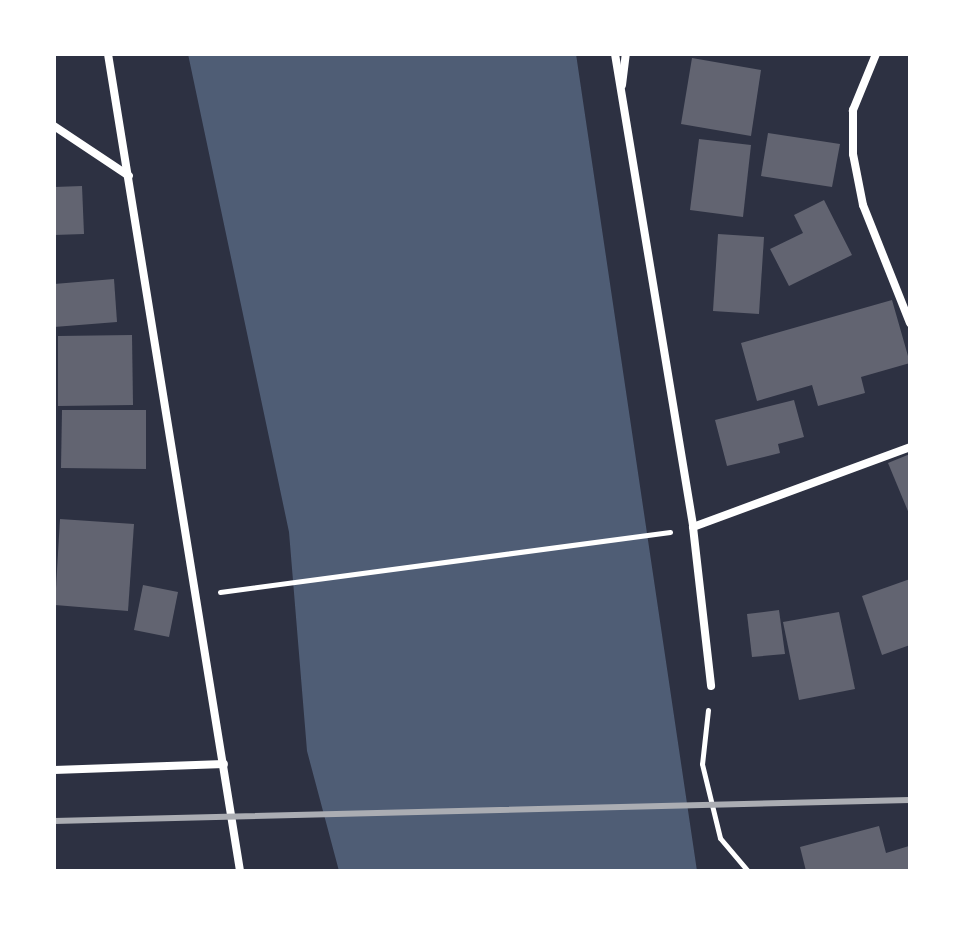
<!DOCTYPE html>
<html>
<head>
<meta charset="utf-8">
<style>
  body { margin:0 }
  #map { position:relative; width:964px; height:925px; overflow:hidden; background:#2d3142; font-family:"Noto Sans",sans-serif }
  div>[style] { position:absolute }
  .water>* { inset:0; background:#4f5d75 }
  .building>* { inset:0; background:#626471 }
  .path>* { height:5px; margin:-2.5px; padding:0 2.5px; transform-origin:2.5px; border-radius:2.5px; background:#fff }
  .minor>* { height:8px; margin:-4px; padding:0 4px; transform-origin:4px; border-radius:4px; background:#fff }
  .rail>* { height:6px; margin:-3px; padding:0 3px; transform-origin:3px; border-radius:3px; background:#abadb3 }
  span { translate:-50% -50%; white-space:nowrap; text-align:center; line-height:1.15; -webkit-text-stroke:8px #fff; paint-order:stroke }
  .frame { position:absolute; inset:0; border:56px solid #fff; pointer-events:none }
</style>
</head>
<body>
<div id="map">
  <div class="water">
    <div style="clip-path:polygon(188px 54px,576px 54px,697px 871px,339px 871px,307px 751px,289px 532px)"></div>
  </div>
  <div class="building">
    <div style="clip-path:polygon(692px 58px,761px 70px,751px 136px,681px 124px)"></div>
    <div style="clip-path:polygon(768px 133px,840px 144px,832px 187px,761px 176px)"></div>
    <div style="clip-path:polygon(699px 139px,751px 145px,743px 217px,690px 210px)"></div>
    <div style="clip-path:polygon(82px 186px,84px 234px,54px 235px,54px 187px)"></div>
    <div style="clip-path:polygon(824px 200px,852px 255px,789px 286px,770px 249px,803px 233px,794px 215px)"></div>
    <div style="clip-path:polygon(718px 234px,764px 237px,759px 314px,713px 311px)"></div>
    <div style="clip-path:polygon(114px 279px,117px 322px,54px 327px,54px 284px)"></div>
    <div style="clip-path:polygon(892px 300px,910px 363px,861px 377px,865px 393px,818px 406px,812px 385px,757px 401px,741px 343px)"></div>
    <div style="clip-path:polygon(132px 335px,133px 405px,58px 406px,58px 336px)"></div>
    <div style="clip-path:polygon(794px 400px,804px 437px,778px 444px,780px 453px,727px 466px,715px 420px)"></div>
    <div style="clip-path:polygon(62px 410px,146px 410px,146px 469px,61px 468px)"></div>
    <div style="clip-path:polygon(910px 454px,910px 516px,888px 463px)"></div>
    <div style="clip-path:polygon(60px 519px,134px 524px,128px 611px,55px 605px)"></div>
    <div style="clip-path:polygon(910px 579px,910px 645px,882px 655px,862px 596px)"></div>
    <div style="clip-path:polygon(143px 585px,178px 592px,169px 637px,134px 630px)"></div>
    <div style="clip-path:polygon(779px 610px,785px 654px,752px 657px,747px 614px)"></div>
    <div style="clip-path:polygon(839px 612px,855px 689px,799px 700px,783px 622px)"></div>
    <div style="clip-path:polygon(879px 826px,886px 853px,909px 846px,910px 871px,806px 871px,800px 847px)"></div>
  </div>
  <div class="path">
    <div style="left:220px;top:592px;width:454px;rotate:-7.6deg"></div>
    <div style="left:708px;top:710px;width:54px;rotate:96.3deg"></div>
    <div style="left:702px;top:764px;width:76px;rotate:76.3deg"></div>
    <div style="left:720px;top:838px;width:43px;rotate:49.7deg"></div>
  </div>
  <div class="minor">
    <div style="left:108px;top:54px;width:828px;rotate:80.82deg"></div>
    <div style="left:615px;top:54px;width:479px;rotate:80.6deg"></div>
    <div style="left:693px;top:527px;width:160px;rotate:83.5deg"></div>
    <div style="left:876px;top:54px;width:61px;rotate:112.3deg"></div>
    <div style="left:853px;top:110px;width:44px;rotate:90deg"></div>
    <div style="left:853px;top:154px;width:52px;rotate:78.9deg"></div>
    <div style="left:863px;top:205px;width:127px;rotate:68.3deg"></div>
    <div style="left:622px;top:85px;width:31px;rotate:-83deg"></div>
    <div style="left:54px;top:126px;width:90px;rotate:33.7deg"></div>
    <div style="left:693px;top:527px;width:231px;rotate:-20.2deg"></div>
    <div style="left:54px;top:770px;width:170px;rotate:-2deg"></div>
  </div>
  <div class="rail">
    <div style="left:54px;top:821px;width:856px;rotate:-1.41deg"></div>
  </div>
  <div class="frame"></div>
</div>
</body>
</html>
